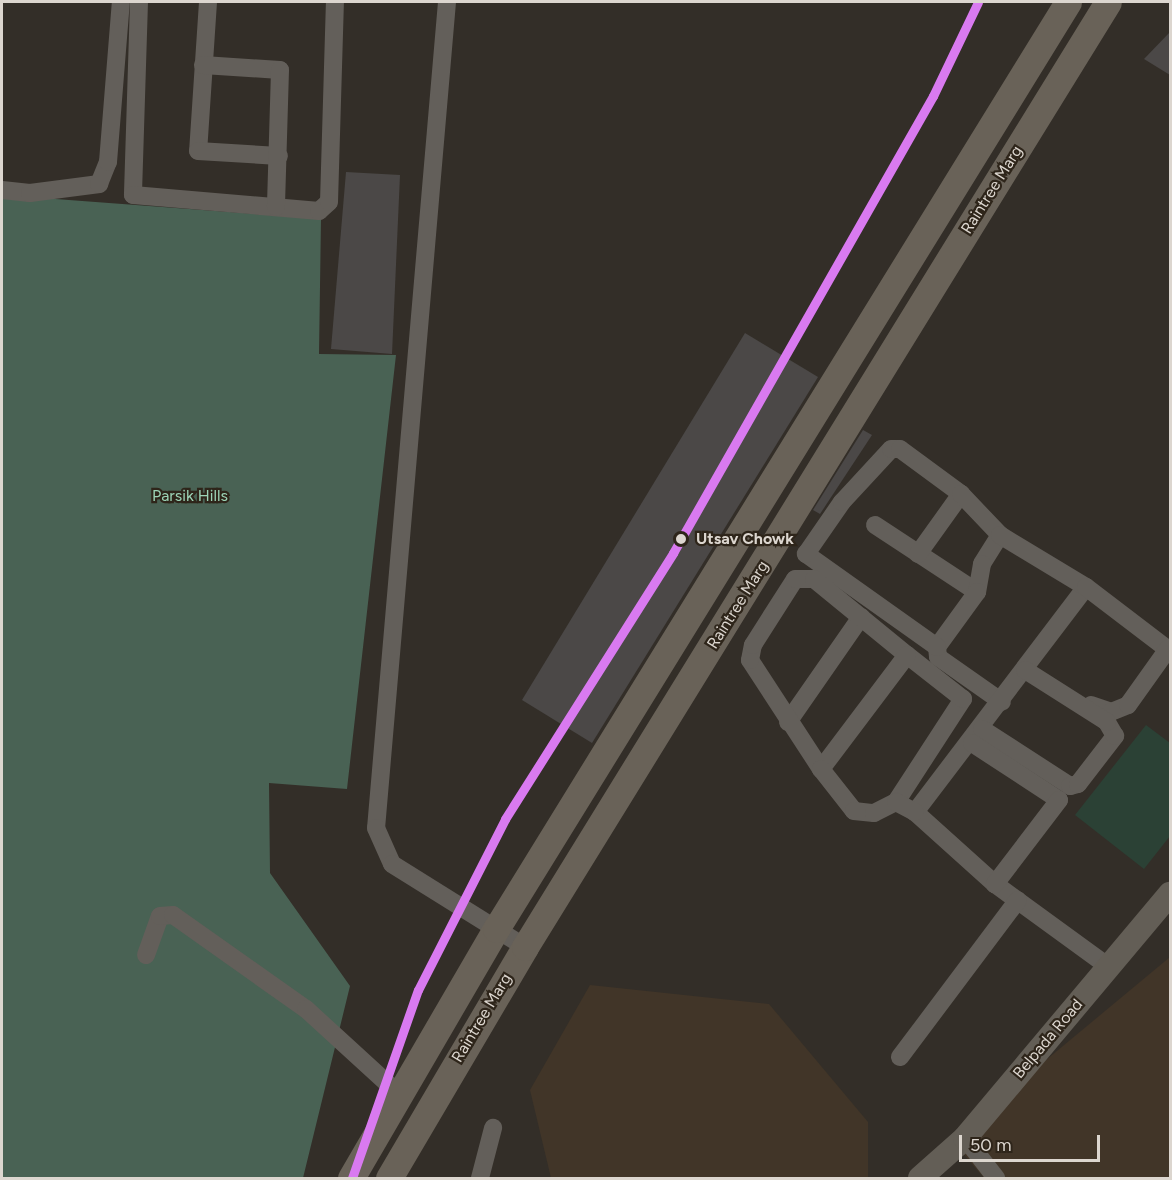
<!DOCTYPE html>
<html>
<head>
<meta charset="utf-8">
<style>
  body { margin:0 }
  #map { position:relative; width:1172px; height:1180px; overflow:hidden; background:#332e28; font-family:Figtree,sans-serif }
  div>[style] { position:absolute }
  .education>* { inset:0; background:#413528 }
  .green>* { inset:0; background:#2b4135 }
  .forest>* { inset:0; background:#496254 }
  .building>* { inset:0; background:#4b4847 }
  .street>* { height:18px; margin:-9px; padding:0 9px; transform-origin:9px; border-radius:9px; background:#635f5a }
  .secondary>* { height:24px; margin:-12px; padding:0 12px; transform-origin:12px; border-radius:12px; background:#635e56 }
  .primary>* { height:27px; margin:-13.5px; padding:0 13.5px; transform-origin:13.5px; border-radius:13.5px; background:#696258 }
  .metro-1>* { height:9px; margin:-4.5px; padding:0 4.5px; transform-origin:4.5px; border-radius:4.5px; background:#d97af0 }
  .dots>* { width:16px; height:16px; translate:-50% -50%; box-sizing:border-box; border:3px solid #2e251a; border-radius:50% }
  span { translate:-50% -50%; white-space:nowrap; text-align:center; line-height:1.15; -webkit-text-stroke:4.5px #2e251a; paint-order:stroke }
  .street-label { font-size:16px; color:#dcd6cf }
  .park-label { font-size:16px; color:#9cd4b7 }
  .stop-label { font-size:16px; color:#dcd6cf; font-weight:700 }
  .left { translate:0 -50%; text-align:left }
  .frame { position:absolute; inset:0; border:3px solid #dcd6cf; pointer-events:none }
  .scale { position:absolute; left:959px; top:1135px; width:141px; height:27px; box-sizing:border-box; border:3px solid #dcd6cf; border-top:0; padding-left:8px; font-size:18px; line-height:21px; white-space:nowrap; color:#dcd6cf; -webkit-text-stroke:4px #2e251a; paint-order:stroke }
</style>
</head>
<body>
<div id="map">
  <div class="education">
    <div style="clip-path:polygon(1170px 957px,1170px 1178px,984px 1178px,951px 1139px)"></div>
    <div style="clip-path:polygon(590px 985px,769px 1004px,868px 1122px,868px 1178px,551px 1178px,530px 1090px)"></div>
  </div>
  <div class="green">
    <div style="clip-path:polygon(1146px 725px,1170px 743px,1170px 836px,1144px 869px,1075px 815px)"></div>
  </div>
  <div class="forest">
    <div style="clip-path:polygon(2px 195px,321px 219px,319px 354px,396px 355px,347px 789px,269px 783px,270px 873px,350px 986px,303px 1178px,2px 1178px)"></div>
  </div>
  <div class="building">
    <div style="clip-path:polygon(1170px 32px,1170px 75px,1144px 59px)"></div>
    <div style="clip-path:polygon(346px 172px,400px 175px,392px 354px,331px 349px)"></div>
    <div style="clip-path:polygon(745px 333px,818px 377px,592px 743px,522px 700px)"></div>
    <div style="clip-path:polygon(863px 430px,872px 435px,820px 514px,813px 510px)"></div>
  </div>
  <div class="street">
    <div style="left:139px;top:2px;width:193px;rotate:91.8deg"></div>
    <div style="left:133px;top:195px;width:187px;rotate:4.9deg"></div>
    <div style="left:319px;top:211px;width:13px;rotate:-42deg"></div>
    <div style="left:329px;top:202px;width:200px;rotate:-88.3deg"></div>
    <div style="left:208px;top:2px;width:149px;rotate:93.8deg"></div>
    <div style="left:198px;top:151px;width:81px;rotate:3.5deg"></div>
    <div style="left:447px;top:2px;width:829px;rotate:94.91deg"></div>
    <div style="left:376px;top:828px;width:39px;rotate:66deg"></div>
    <div style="left:392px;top:864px;width:157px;rotate:32deg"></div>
    <div style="left:203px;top:65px;width:77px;rotate:3.7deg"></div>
    <div style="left:280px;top:70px;width:137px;rotate:91.7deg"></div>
    <div style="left:2px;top:190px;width:28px;rotate:6deg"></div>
    <div style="left:30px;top:193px;width:70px;rotate:-7.4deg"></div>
    <div style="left:99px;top:184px;width:24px;rotate:-68deg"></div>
    <div style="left:108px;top:162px;width:161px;rotate:-85.4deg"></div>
    <div style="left:875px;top:525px;width:122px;rotate:33.3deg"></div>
    <div style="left:1000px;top:535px;width:34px;rotate:122deg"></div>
    <div style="left:982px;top:564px;width:28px;rotate:100deg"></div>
    <div style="left:977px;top:592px;width:68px;rotate:126deg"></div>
    <div style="left:937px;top:647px;width:10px;rotate:84deg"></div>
    <div style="left:938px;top:657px;width:78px;rotate:35.1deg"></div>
    <div style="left:918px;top:554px;width:74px;rotate:-54.4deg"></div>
    <div style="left:1086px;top:587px;width:283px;rotate:127.2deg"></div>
    <div style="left:915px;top:812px;width:108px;rotate:42deg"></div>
    <div style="left:995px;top:884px;width:141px;rotate:36.1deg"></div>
    <div style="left:937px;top:647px;width:161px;rotate:-144.6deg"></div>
    <div style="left:806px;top:554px;width:63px;rotate:-55.3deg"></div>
    <div style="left:842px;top:502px;width:72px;rotate:-47.2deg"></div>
    <div style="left:891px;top:449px;width:9px"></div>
    <div style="left:900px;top:449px;width:76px;rotate:36.4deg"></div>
    <div style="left:961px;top:494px;width:57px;rotate:46.4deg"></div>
    <div style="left:1000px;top:535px;width:100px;rotate:31.2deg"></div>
    <div style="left:1086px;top:587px;width:106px;rotate:37.3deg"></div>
    <div style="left:1091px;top:705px;width:21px;rotate:19deg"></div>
    <div style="left:1111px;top:712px;width:18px;rotate:-22deg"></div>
    <div style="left:1128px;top:705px;width:69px;rotate:-54.5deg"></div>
    <div style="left:788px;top:722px;width:128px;rotate:-55.2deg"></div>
    <div style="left:982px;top:729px;width:105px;rotate:32.9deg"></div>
    <div style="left:1070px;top:786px;width:8px;rotate:-14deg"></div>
    <div style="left:1078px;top:784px;width:61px;rotate:-52.4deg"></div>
    <div style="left:1115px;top:736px;width:16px;rotate:-120deg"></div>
    <div style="left:1107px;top:722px;width:97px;rotate:-147.6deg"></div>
    <div style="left:972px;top:743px;width:104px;rotate:33.2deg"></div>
    <div style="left:1059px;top:800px;width:106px;rotate:127.3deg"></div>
    <div style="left:821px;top:769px;width:130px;rotate:-123.1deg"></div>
    <div style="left:750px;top:660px;width:15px;rotate:-79deg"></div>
    <div style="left:753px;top:645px;width:78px;rotate:-57.5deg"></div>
    <div style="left:795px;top:579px;width:19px"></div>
    <div style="left:814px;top:579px;width:120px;rotate:39.3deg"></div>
    <div style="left:896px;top:802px;width:123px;rotate:-57deg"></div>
    <div style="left:963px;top:699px;width:71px;rotate:-141.8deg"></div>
    <div style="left:907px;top:655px;width:143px;rotate:127deg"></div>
    <div style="left:821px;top:769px;width:53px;rotate:51.8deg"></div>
    <div style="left:854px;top:811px;width:20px;rotate:6deg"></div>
    <div style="left:874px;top:813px;width:25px;rotate:-27deg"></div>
    <div style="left:896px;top:802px;width:21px;rotate:28deg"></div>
    <div style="left:146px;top:955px;width:41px;rotate:-70.3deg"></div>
    <div style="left:160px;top:916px;width:13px;rotate:-4deg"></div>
    <div style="left:173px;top:915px;width:163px;rotate:35.3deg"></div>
    <div style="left:306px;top:1009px;width:125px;rotate:42.4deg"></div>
    <div style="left:900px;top:1057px;width:196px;rotate:-53.1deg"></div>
    <div style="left:965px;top:1138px;width:51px;rotate:52.2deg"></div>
    <div style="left:480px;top:1178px;width:52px;rotate:-75.4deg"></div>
  </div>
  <div class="secondary">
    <div style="left:920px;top:1178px;width:60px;rotate:-41.6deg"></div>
    <div style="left:965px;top:1138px;width:319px;rotate:-50deg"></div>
  </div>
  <div class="primary">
    <div style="left:351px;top:1178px;width:288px;rotate:-59.8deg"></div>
    <div style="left:496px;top:929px;width:1089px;rotate:-58.32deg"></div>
    <div style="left:389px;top:1178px;width:268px;rotate:-59.5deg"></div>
    <div style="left:525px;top:947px;width:1110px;rotate:-58.33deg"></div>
  </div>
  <div class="metro-1">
    <div style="left:352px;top:1178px;width:199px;rotate:-70.7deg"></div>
    <div style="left:418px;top:990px;width:192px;rotate:-63deg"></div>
    <div style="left:505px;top:819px;width:315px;rotate:-57.7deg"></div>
    <div style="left:673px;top:553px;width:526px;rotate:-60.36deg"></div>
    <div style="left:933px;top:96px;width:104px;rotate:-64.4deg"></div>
  </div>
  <div class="dots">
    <div style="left:681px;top:539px;background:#dcd6cf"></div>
  </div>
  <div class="street-label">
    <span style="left:992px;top:190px;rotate:-58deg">Raintree Marg</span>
    <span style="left:738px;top:605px;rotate:-58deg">Raintree Marg</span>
    <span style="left:482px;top:1018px;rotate:-59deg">Raintree Marg</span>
    <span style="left:1048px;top:1039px;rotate:-50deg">Belpada Road</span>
  </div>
  <div class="park-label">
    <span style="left:190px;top:496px">Parsik Hills</span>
  </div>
  <div class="stop-label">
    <span class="left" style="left:696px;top:539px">Utsav Chowk</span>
  </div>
  <div class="frame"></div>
  <div class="scale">50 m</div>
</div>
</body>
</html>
